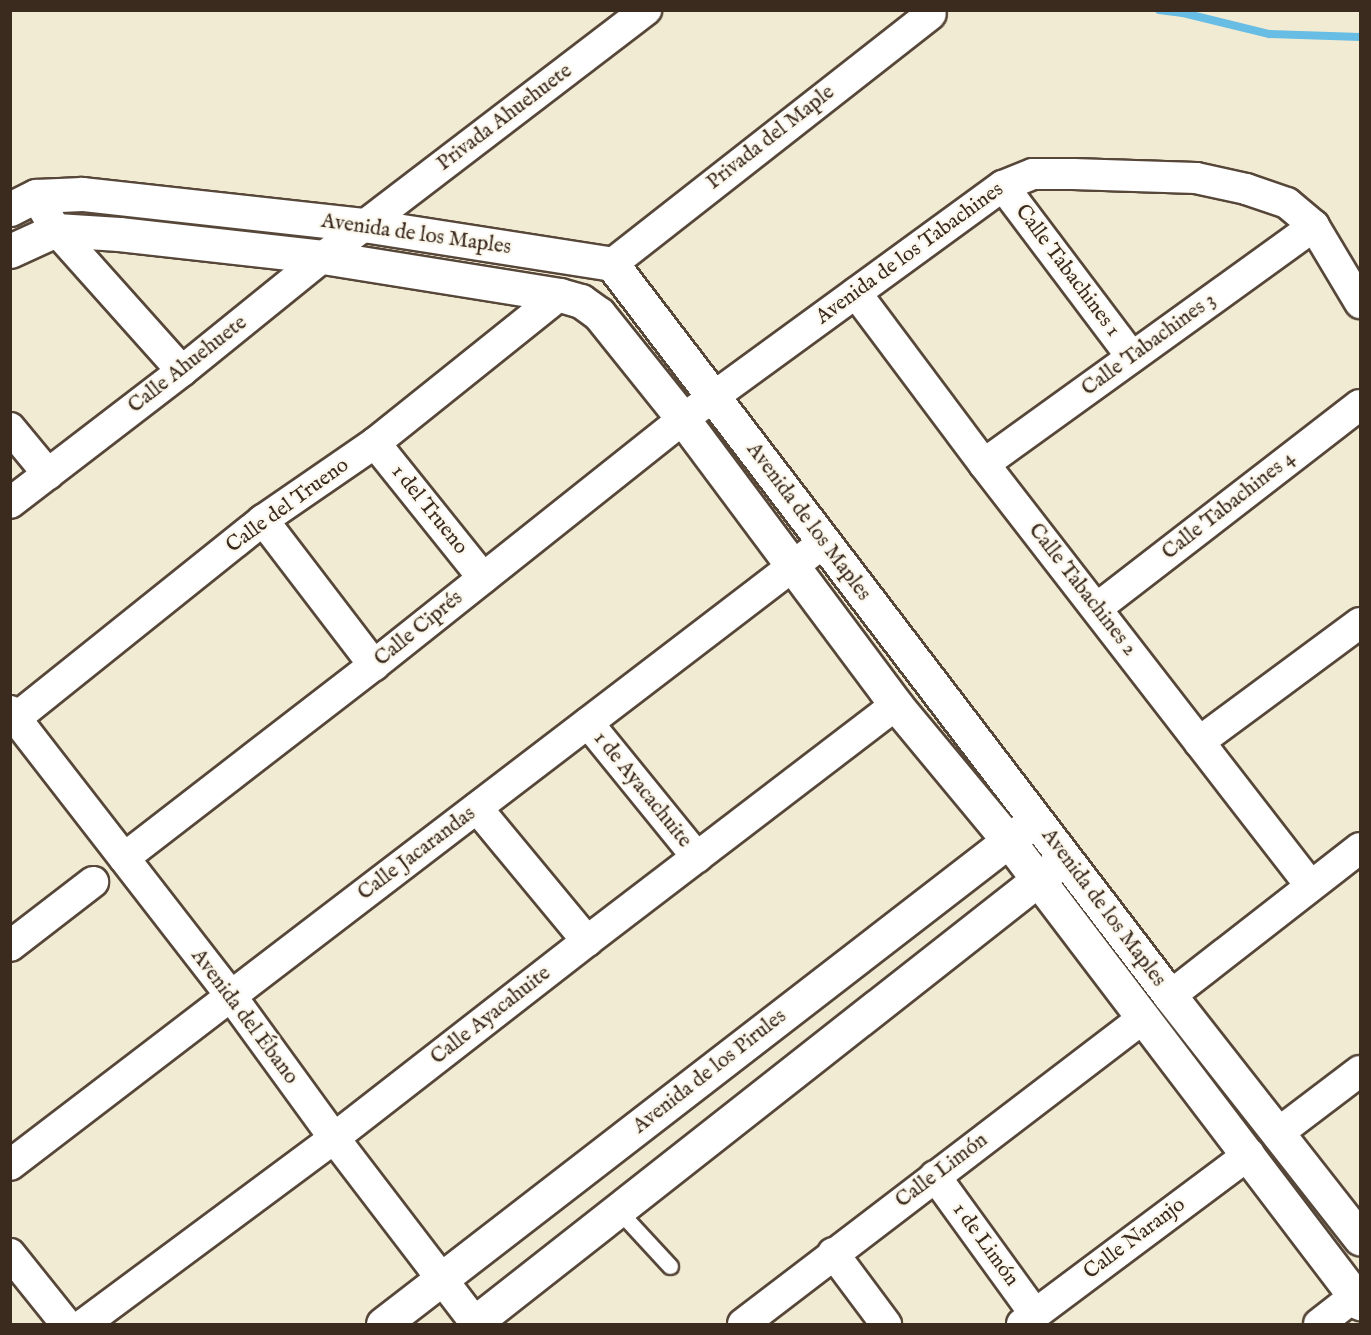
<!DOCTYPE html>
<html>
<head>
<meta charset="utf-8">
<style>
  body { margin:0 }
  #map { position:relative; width:1371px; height:1335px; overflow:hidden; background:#f2ebd4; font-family:"IM FELL English",serif }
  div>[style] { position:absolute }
  .stream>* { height:8px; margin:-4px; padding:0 4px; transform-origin:4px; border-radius:4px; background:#68bde4 }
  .roads { filter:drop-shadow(2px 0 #564739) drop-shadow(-2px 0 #564739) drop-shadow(0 2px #564739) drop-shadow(0 -2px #564739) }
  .lane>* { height:15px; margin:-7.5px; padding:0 7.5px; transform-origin:7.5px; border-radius:7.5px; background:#fff }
  .street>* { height:30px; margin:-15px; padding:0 15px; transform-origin:15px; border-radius:15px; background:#fff }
  .secondary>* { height:33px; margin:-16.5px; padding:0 16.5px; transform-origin:16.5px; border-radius:16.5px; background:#fff }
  span { translate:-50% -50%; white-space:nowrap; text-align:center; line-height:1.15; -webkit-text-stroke:4.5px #fbf7ec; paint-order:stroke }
  .street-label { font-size:21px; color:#3b2a1e }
  .frame { position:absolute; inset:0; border:12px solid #3b2a1e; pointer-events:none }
</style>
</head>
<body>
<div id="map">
  <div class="stream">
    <div style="left:1159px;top:10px;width:24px;rotate:7deg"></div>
    <div style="left:1183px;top:13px;width:89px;rotate:13.7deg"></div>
    <div style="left:1269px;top:34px;width:91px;rotate:1.9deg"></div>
  </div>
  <div class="roads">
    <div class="lane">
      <div style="left:619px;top:1211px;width:75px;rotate:47.2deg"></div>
    </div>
    <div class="street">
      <div style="left:1003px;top:186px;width:214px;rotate:53deg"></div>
      <div style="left:36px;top:196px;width:39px;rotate:60deg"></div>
      <div style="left:56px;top:230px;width:189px;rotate:48.2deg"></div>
      <div style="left:612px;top:264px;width:405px;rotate:-38.1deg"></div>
      <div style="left:856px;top:293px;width:214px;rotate:53.2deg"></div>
      <div style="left:984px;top:464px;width:532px;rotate:52.25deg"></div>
      <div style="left:10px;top:428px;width:60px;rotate:50.4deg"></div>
      <div style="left:375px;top:443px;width:173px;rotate:51.3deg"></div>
      <div style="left:984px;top:464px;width:407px;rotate:-35.8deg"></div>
      <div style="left:10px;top:503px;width:217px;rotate:-37.5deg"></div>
      <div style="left:182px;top:371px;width:181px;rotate:-39deg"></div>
      <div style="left:323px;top:257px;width:407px;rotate:-37.4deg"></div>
      <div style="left:263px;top:520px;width:183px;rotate:52.6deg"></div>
      <div style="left:1097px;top:608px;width:332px;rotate:-37.7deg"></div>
      <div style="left:10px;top:711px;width:361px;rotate:52.2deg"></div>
      <div style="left:231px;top:996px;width:175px;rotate:54deg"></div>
      <div style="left:334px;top:1138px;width:234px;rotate:52.6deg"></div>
      <div style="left:16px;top:718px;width:317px;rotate:-38.7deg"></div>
      <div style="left:263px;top:520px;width:136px;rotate:-34.5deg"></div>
      <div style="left:375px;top:443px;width:237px;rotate:-38.7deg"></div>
      <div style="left:588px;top:723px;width:173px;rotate:50.9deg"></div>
      <div style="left:1199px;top:742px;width:200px;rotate:-36.5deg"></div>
      <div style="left:477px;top:808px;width:173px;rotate:50.4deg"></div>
      <div style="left:124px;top:858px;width:316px;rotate:-37.7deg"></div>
      <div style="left:374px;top:665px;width:395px;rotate:-38.5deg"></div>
      <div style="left:683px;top:419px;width:396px;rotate:-36.1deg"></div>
      <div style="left:1003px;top:186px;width:32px;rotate:-22deg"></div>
      <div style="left:1033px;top:174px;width:40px"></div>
      <div style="left:1073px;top:174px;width:123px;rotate:1.9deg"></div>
      <div style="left:1196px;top:178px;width:51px;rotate:12.4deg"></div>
      <div style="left:1246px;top:189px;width:43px;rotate:18.9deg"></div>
      <div style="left:1287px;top:203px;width:35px;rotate:40deg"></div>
      <div style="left:1314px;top:226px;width:90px;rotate:59.1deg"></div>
      <div style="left:10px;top:946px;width:105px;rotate:-37.6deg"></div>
      <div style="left:1170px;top:996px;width:241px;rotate:-37.9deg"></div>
      <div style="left:1277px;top:1134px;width:104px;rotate:-37.2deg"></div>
      <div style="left:10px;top:1165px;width:1024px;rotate:-37.42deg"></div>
      <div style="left:935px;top:1176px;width:170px;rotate:54.1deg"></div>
      <div style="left:833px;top:1253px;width:89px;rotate:53.3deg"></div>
      <div style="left:10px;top:1254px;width:90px;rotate:51.3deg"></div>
      <div style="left:84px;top:1324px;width:312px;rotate:-36.6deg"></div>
      <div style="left:334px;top:1138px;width:321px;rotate:-37.9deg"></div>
      <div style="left:587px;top:941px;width:389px;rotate:-37.4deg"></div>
      <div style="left:743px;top:1324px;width:502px;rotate:-37.39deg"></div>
      <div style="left:1022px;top:1324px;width:284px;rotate:-36.8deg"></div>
      <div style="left:1319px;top:1324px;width:52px;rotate:-38deg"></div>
    </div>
    <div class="secondary">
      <div style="left:10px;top:209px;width:29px;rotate:-27deg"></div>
      <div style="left:36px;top:196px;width:46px;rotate:-2.5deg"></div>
      <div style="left:82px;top:194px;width:284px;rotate:6.3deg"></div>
      <div style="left:364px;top:225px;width:251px;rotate:8.9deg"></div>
      <div style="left:612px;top:264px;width:920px;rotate:52.68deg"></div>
      <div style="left:1170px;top:996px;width:308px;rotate:51.9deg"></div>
      <div style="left:10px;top:251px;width:51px;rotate:-24.5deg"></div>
      <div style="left:56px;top:230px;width:63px;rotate:3.6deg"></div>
      <div style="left:119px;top:234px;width:205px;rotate:6.4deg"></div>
      <div style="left:323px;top:257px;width:240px;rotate:9.1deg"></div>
      <div style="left:560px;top:295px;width:22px;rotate:16deg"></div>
      <div style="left:581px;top:301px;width:22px;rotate:36deg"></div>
      <div style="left:599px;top:314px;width:134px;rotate:51.3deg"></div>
      <div style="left:683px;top:419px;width:357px;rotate:53.3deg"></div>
      <div style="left:896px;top:705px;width:175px;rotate:50.3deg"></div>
      <div style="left:1008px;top:840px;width:582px;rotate:52.76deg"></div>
      <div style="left:383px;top:1324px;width:811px;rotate:-37.69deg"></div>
      <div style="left:473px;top:1324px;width:739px;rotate:-38.19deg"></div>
    </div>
  </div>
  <div class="street-label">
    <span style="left:505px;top:118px;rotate:-37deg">Privada Ahuehuete</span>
    <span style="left:771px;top:138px;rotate:-38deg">Privada del Maple</span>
    <span style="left:416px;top:235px;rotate:8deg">Avenida de los Maples</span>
    <span style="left:910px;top:254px;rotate:-36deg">Avenida de los Tabachines</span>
    <span style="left:1067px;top:271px;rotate:53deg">Calle Tabachines 1</span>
    <span style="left:1149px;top:345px;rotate:-36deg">Calle Tabachines 3</span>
    <span style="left:188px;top:365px;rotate:-38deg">Calle Ahuehuete</span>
    <span style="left:288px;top:506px;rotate:-36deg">Calle del Trueno</span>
    <span style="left:1229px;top:506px;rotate:-38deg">Calle Tabachines 4</span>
    <span style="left:429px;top:510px;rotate:51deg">1 del Trueno</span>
    <span style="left:808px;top:522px;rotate:53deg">Avenida de los Maples</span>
    <span style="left:1082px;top:590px;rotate:52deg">Calle Tabachines 2</span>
    <span style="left:419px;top:629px;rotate:-39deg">Calle Ciprés</span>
    <span style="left:642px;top:790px;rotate:51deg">1 de Ayacachuite</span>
    <span style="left:417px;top:854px;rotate:-37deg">Calle Jacarandas</span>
    <span style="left:1103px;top:908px;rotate:53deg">Avenida de los Maples</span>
    <span style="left:491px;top:1016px;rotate:-38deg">Calle Ayacahuite</span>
    <span style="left:244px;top:1017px;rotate:53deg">Avenida del Ébano</span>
    <span style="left:710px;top:1072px;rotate:-38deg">Avenida de los Pirules</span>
    <span style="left:942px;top:1171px;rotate:-37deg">Calle Limón</span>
    <span style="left:1135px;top:1239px;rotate:-37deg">Calle Naranjo</span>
    <span style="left:985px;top:1245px;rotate:54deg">1 de Limón</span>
  </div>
  <div class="frame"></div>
</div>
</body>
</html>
